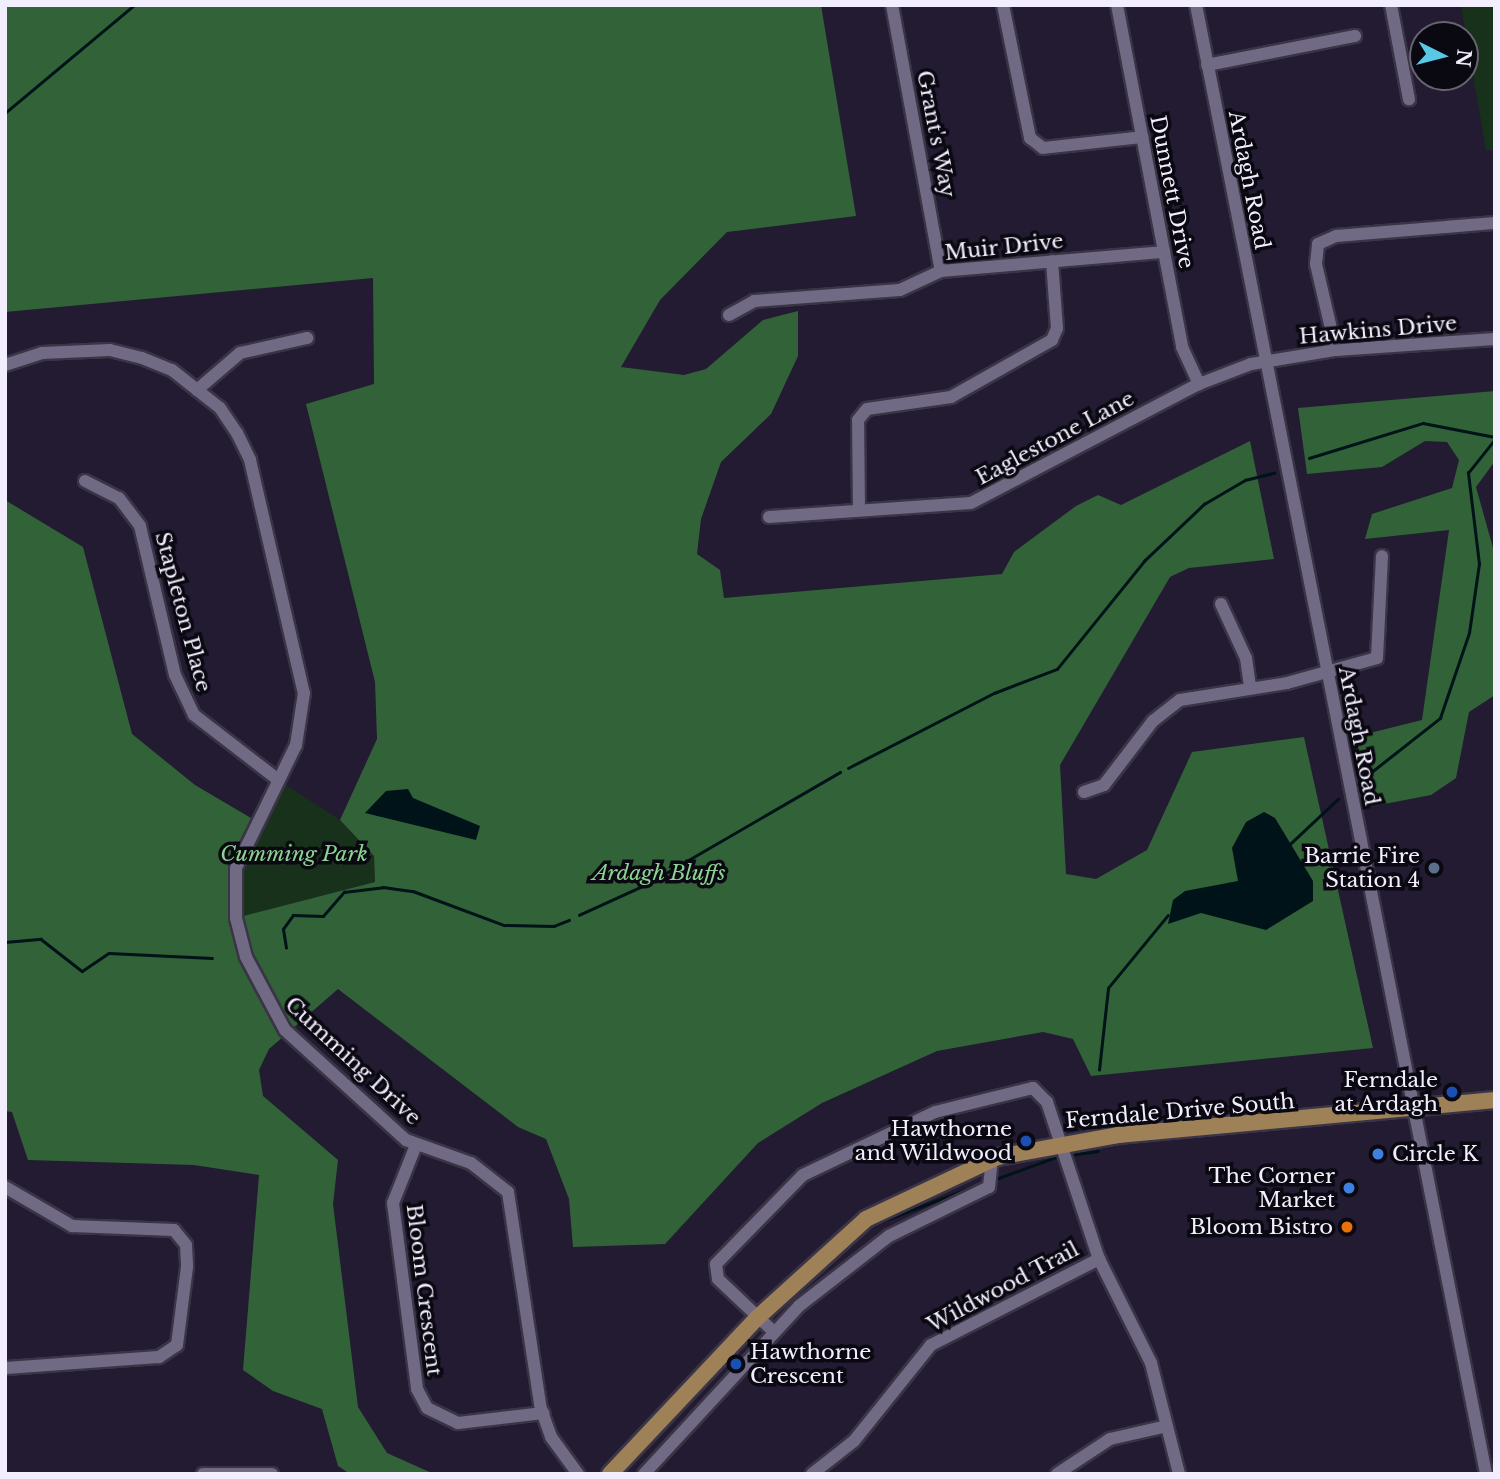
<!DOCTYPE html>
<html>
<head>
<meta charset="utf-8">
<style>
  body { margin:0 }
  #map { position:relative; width:1500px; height:1479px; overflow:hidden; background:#221b31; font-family:"Libre Baskerville",serif }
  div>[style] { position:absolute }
  .green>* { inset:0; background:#18311b }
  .forest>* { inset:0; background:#326238 }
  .water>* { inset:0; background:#001318 }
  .stream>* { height:2.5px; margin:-1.25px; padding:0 1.25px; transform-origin:1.25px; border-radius:1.25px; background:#001318 }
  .roads { filter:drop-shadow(2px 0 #3a3446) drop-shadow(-2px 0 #3a3446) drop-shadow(0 2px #3a3446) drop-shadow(0 -2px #3a3446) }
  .minor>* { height:12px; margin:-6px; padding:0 6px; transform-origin:6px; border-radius:6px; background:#716a84 }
  .major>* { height:16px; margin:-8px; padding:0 8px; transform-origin:8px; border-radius:8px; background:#9f8158 }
  .dots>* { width:19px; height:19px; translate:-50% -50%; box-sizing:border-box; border:4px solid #0a0811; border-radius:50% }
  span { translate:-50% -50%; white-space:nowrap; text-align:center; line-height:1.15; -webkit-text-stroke:7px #0a0811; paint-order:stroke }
  .street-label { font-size:21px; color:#f2eefd }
  .park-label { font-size:21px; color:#8cd392; font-style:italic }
  .poi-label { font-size:21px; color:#f2eefd }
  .right { translate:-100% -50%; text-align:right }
  .left { translate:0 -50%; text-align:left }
  .frame { position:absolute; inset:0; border:7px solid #f2eefd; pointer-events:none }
  .north { position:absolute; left:1409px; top:21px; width:70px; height:70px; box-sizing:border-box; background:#0a0811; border:2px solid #67646f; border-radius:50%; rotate:96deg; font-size:19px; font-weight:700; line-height:28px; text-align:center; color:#f2eefd }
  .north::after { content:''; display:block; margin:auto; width:24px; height:32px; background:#59c8e5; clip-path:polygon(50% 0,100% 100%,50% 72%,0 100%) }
</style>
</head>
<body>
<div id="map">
  <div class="green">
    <div style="clip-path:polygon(1461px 5px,1495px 5px,1495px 150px,1486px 150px)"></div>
    <div style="clip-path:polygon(277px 779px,340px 820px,374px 856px,375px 882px,236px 918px,236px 868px)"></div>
  </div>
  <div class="forest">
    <div style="clip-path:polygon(5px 5px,821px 5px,856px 216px,727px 232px,660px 300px,621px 367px,684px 375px,706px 369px,763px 320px,798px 311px,798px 356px,771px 414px,721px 462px,701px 519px,697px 554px,720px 570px,724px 598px,1002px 574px,1014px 552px,1076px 506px,1098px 495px,1121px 505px,1250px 441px,1274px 559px,1189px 568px,1170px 577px,1060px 765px,1066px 874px,1096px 879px,1147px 850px,1192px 752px,1304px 737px,1373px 1048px,1091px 1076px,1073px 1039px,1043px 1032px,937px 1051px,822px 1103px,758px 1143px,665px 1244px,573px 1247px,569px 1199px,546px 1139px,518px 1127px,338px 989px,269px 1049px,259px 1070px,263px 1096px,338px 1160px,333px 1204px,358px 1407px,387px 1453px,434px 1474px,350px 1474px,338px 1466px,322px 1409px,273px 1391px,243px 1370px,259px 1175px,194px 1165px,28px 1160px,12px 1112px,5px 1111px,5px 500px,83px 547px,132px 734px,195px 785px,256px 821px,236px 868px,236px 918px,375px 882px,374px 856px,340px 820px,377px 739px,375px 682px,306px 404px,374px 384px,373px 278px,5px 312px)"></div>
    <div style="clip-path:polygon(1495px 391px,1495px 461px,1476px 487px,1495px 555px,1495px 695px,1469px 712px,1456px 778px,1431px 795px,1369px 807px,1354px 737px,1422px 720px,1449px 530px,1365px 539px,1372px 514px,1452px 488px,1459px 460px,1447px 442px,1425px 441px,1382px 467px,1307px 474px,1298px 408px)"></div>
  </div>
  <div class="water">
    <div style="clip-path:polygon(408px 789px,413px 798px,480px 826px,476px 840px,365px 813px,386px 791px)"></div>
    <div style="clip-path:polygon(1264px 812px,1275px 818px,1313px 881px,1313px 901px,1266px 930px,1201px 913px,1168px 924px,1173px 900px,1185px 891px,1238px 881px,1232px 848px,1246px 822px)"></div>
  </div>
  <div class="stream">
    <div style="left:5px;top:113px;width:168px;rotate:-39.9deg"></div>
    <div style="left:1309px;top:458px;width:119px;rotate:-17.1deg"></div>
    <div style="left:1423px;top:423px;width:73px;rotate:11deg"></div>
    <div style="left:848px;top:768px;width:164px;rotate:-27.2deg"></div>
    <div style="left:994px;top:693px;width:67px;rotate:-20.9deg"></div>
    <div style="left:1057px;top:669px;width:139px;rotate:-51.1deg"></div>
    <div style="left:1144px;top:561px;width:83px;rotate:-43.5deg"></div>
    <div style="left:1204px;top:504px;width:48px;rotate:-30.3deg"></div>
    <div style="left:1245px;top:480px;width:30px;rotate:-14deg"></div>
    <div style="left:1360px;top:781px;width:102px;rotate:-38.2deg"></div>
    <div style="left:1440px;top:718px;width:90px;rotate:-71.2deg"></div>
    <div style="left:1469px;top:633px;width:70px;rotate:-81.8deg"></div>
    <div style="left:1479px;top:564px;width:92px;rotate:-96.9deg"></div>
    <div style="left:1468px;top:473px;width:43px;rotate:-51.5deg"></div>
    <div style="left:1290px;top:844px;width:66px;rotate:-43.2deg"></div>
    <div style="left:579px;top:915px;width:75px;rotate:-24.5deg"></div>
    <div style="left:647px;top:884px;width:223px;rotate:-30.1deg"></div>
    <div style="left:5px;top:942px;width:36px;rotate:-5deg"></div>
    <div style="left:41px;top:939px;width:52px;rotate:38deg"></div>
    <div style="left:82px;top:971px;width:32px;rotate:-34deg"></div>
    <div style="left:109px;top:953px;width:103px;rotate:2.8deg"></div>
    <div style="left:286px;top:948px;width:19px;rotate:-99deg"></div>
    <div style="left:283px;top:929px;width:17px;rotate:-54deg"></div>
    <div style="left:293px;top:915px;width:30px;rotate:2deg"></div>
    <div style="left:323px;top:916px;width:32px;rotate:-49deg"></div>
    <div style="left:344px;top:892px;width:39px;rotate:-7deg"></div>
    <div style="left:383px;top:887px;width:30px;rotate:8deg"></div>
    <div style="left:413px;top:891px;width:97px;rotate:20.5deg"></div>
    <div style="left:504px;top:925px;width:50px;rotate:1.1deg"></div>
    <div style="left:554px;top:926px;width:16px;rotate:-22deg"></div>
    <div style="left:1099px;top:1070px;width:82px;rotate:-83.7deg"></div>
    <div style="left:1108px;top:988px;width:94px;rotate:-50.6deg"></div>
    <div style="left:1069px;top:1155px;width:29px;rotate:-8deg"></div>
    <div style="left:993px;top:1180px;width:70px;rotate:-20deg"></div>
    <div style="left:872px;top:1225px;width:119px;rotate:-20.7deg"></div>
  </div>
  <div class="roads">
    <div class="minor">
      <div style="left:892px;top:5px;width:270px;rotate:79.6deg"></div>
      <div style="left:1003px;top:5px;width:136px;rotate:78.5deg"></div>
      <div style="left:1030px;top:138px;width:16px;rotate:38deg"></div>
      <div style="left:1043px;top:148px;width:100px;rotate:-6.3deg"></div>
      <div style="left:1117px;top:5px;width:348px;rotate:79.2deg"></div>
      <div style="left:1182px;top:347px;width:41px;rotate:65.3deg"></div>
      <div style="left:1196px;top:5px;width:1497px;rotate:78.83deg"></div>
      <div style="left:1391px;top:5px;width:96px;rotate:79.2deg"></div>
      <div style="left:1207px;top:65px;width:151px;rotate:-11.1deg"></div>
      <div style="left:729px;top:315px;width:29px;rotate:-29deg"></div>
      <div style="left:754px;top:301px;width:146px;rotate:-4.3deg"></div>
      <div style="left:900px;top:290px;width:45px;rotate:-24.9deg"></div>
      <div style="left:941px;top:271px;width:224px;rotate:-4.9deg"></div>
      <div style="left:1336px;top:350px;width:88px;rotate:-103.1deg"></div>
      <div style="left:1316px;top:264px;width:20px;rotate:-84deg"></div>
      <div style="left:1318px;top:244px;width:20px;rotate:-24deg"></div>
      <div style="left:1336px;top:236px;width:160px;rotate:-4.7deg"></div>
      <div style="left:5px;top:365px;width:39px;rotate:-18deg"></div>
      <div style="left:42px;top:353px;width:68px;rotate:-2.5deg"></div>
      <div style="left:110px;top:350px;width:33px;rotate:14deg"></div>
      <div style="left:142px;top:358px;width:32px;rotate:22deg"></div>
      <div style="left:172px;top:370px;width:61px;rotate:38.4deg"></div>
      <div style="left:220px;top:408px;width:30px;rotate:56deg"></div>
      <div style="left:237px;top:433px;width:30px;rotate:64deg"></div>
      <div style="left:250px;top:460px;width:239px;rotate:77deg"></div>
      <div style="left:304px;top:693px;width:53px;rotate:98.7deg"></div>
      <div style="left:296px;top:745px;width:137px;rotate:116deg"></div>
      <div style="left:236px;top:868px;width:50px;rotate:90deg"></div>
      <div style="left:236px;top:918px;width:40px;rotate:75.6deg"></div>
      <div style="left:246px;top:957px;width:83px;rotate:61.9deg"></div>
      <div style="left:285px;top:1030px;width:164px;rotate:42.3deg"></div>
      <div style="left:406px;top:1140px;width:69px;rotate:19.5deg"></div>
      <div style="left:471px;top:1163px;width:47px;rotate:38.1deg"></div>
      <div style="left:508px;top:1192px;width:219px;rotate:81.4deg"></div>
      <div style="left:541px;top:1409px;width:30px;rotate:70deg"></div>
      <div style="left:551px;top:1437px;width:46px;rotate:53.9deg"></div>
      <div style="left:197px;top:390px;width:57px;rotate:-40.7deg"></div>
      <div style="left:240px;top:353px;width:69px;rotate:-12.6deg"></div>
      <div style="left:85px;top:481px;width:38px;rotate:27deg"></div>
      <div style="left:119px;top:498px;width:35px;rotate:53deg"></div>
      <div style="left:140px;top:526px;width:153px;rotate:76.8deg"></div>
      <div style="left:175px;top:675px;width:44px;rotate:64.6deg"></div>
      <div style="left:194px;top:715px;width:105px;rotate:37.6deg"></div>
      <div style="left:859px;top:510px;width:90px;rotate:-90.6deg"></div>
      <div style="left:858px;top:420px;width:14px;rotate:-51deg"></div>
      <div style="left:867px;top:409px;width:85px;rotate:-8.1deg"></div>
      <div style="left:951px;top:397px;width:116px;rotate:-29.4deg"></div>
      <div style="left:1052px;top:340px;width:13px;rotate:-67deg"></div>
      <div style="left:1057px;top:328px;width:67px;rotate:-94.3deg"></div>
      <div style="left:769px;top:517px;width:202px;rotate:-4deg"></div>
      <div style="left:971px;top:503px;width:257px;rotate:-27.6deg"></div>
      <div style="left:1199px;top:384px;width:56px;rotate:-21deg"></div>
      <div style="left:1251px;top:364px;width:86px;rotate:-9.4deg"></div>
      <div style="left:1336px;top:350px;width:159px;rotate:-4deg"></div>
      <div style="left:1221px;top:604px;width:60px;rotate:65.2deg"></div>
      <div style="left:1246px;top:658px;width:30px;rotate:82deg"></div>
      <div style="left:1084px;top:792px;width:21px;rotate:-19deg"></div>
      <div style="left:1104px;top:785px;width:81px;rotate:-52.6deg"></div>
      <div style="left:1153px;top:721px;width:34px;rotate:-38deg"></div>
      <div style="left:1180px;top:700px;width:108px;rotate:-9deg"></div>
      <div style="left:1287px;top:683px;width:93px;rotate:-15.5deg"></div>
      <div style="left:1377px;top:658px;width:102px;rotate:-87.2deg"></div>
      <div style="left:416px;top:1145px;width:62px;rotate:111.6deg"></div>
      <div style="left:393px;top:1203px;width:188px;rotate:82.6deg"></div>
      <div style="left:417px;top:1389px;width:21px;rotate:62deg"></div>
      <div style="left:427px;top:1408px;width:34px;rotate:26deg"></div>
      <div style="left:458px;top:1423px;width:86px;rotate:-6.7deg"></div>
      <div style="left:5px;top:1187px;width:78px;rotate:30.2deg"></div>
      <div style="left:72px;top:1226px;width:102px;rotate:2.2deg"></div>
      <div style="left:174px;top:1230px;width:19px;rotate:51deg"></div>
      <div style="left:186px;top:1245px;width:22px;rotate:87deg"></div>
      <div style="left:187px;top:1267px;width:79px;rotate:97.3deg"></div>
      <div style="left:177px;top:1345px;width:22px;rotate:146deg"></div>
      <div style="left:159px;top:1357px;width:154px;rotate:175.9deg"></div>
      <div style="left:774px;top:1332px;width:77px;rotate:-136.6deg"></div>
      <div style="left:718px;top:1279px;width:15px;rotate:-98deg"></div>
      <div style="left:716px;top:1264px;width:124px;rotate:-45.7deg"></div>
      <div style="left:803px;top:1175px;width:146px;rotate:-25.5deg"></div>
      <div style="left:935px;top:1112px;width:101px;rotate:-13.8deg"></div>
      <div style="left:1033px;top:1088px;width:20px;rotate:45deg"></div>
      <div style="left:1047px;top:1102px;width:165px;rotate:71.7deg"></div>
      <div style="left:1099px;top:1259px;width:116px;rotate:63.4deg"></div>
      <div style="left:1151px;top:1363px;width:114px;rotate:75.8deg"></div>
      <div style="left:203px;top:1474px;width:69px"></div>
      <div style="left:644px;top:1474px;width:229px;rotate:-47.3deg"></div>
      <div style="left:799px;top:1306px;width:114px;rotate:-37.9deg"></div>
      <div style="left:889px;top:1236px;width:111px;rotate:-26.1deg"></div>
      <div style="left:989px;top:1187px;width:27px;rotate:-84deg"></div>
      <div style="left:812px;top:1474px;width:53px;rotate:-38.2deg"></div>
      <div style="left:854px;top:1441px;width:123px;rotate:-51.3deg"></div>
      <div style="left:931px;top:1345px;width:189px;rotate:-27.1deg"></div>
      <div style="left:1057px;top:1474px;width:64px;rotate:-33.4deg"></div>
      <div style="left:1110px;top:1439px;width:58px;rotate:-12.8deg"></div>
    </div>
    <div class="major">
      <div style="left:610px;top:1474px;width:214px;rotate:-46.7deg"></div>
      <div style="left:757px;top:1318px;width:147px;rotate:-42.2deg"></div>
      <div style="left:866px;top:1219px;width:146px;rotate:-25.2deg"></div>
      <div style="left:998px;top:1157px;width:122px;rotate:-10.4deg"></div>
      <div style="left:1118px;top:1135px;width:379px;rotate:-5.3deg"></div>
    </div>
  </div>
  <div class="dots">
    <div style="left:1434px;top:868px;background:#5c6f8a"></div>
    <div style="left:1452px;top:1092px;background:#1a4fb4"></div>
    <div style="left:1026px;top:1141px;background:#1a4fb4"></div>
    <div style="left:1378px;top:1154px;background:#3f7fe0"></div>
    <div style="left:1349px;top:1188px;background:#3f7fe0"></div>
    <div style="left:1347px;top:1227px;background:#e8710a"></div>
    <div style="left:736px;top:1364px;background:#1a4fb4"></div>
  </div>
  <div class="street-label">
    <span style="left:936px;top:134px;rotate:79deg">Grant's Way</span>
    <span style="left:1249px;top:180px;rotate:79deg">Ardagh Road</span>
    <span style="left:1172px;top:192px;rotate:79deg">Dunnett Drive</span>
    <span style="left:1004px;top:247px;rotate:-6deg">Muir Drive</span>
    <span style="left:1378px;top:330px;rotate:-5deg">Hawkins Drive</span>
    <span style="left:1055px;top:438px;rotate:-28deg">Eaglestone Lane</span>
    <span style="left:183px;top:612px;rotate:75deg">Stapleton Place</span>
    <span style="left:1359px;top:736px;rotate:79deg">Ardagh Road</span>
    <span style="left:353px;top:1061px;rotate:43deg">Cumming Drive</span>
    <span style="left:1180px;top:1111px;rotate:-5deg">Ferndale Drive South</span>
    <span style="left:1003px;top:1287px;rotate:-28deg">Wildwood Trail</span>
    <span style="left:424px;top:1290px;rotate:83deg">Bloom Crescent</span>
  </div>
  <div class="park-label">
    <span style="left:294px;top:854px">Cumming Park</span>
    <span style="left:659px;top:873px">Ardagh Bluffs</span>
  </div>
  <div class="poi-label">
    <span class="right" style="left:1420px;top:868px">Barrie Fire<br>Station 4</span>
    <span class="right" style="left:1438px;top:1092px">Ferndale<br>at Ardagh</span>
    <span class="right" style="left:1012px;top:1141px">Hawthorne<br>and Wildwood</span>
    <span class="left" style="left:1392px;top:1154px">Circle K</span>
    <span class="right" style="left:1335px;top:1188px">The Corner<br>Market</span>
    <span class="right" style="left:1333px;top:1227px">Bloom Bistro</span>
    <span class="left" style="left:750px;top:1364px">Hawthorne<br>Crescent</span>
  </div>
  <div class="frame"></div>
  <div class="north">N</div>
</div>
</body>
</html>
